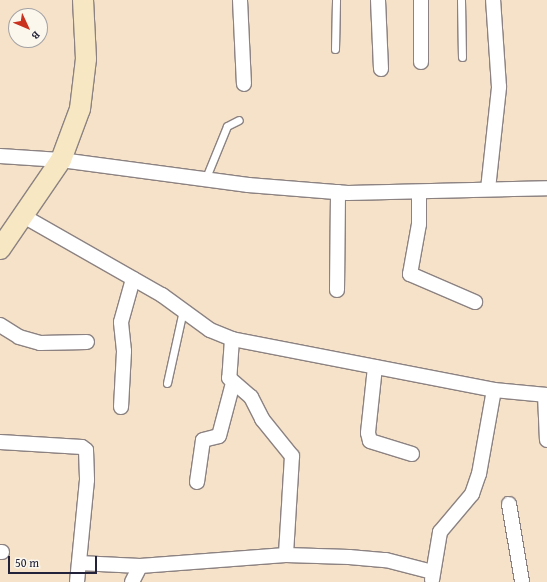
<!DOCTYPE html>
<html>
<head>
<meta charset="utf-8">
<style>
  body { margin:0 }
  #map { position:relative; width:547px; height:582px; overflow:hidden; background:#f5e2c8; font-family:"Gentium Book Plus",serif }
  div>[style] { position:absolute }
  .roads { filter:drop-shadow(1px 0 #8c8282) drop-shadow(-1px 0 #8c8282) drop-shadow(0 1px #8c8282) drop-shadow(0 -1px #8c8282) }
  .lane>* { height:7px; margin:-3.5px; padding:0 3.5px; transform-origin:3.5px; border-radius:3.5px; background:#fff }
  .street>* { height:14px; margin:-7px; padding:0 7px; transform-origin:7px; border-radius:7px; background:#fff }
  .secondary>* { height:20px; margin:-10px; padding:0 10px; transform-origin:10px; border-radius:10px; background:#f7e8c3 }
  span { translate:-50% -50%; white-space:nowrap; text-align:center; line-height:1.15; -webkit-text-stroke:3.5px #fbf7ec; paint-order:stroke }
  .north { position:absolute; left:8px; top:8px; width:40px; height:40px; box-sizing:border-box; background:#fbf7ec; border:1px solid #a4a2a5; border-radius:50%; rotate:134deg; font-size:11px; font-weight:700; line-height:16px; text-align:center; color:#22223b }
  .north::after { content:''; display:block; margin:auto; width:14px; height:18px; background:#c8321e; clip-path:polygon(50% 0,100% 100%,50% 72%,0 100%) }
  .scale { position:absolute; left:8px; top:556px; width:89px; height:18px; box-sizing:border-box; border:2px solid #22223b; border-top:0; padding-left:5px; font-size:12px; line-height:14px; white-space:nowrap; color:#22223b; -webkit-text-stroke:3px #fbf7ec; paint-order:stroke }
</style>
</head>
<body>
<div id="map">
  <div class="roads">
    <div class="lane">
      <div style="left:461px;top:0;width:57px;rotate:89deg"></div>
      <div style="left:335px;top:49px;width:49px;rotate:-88.8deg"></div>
      <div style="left:205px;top:180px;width:58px;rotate:-67.8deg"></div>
      <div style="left:227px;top:126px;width:13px;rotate:-27deg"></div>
      <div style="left:167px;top:383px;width:75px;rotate:-77.6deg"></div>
    </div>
    <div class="street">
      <div style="left:240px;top:0;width:84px;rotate:87.3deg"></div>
      <div style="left:378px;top:0;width:69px;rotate:87.5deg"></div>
      <div style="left:421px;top:62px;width:62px;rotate:-90deg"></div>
      <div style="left:0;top:156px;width:61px;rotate:3.8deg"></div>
      <div style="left:61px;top:160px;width:189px;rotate:7.6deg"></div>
      <div style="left:248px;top:185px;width:100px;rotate:4.6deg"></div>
      <div style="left:348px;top:193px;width:199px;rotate:-1.4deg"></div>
      <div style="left:488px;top:189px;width:103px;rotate:-83.8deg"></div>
      <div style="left:499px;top:87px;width:87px;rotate:-93.9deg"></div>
      <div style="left:419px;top:192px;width:32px;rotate:90deg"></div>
      <div style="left:419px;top:224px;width:51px;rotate:100.2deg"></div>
      <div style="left:410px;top:274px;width:71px;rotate:23.3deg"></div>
      <div style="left:25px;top:217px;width:158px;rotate:29.7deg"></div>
      <div style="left:162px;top:295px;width:59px;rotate:36.1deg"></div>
      <div style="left:210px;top:330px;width:24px;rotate:22deg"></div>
      <div style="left:232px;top:339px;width:267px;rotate:11deg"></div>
      <div style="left:494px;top:390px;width:53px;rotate:5.4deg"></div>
      <div style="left:337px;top:290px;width:98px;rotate:-89.4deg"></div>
      <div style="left:0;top:325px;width:22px;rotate:32deg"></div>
      <div style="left:19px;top:337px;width:22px;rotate:16deg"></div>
      <div style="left:40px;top:343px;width:47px;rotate:-1.2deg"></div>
      <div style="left:232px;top:339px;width:39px;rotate:94deg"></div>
      <div style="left:229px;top:378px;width:29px;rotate:41deg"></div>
      <div style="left:251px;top:397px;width:25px;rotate:63deg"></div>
      <div style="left:262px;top:419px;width:48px;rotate:51deg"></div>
      <div style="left:292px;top:456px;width:99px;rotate:93.5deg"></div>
      <div style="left:375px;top:367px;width:66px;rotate:96.1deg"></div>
      <div style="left:368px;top:433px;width:8px;rotate:76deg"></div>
      <div style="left:370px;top:441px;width:44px;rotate:17.2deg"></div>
      <div style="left:545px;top:395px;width:45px;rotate:87.5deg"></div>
      <div style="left:121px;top:407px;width:56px;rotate:-86.9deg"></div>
      <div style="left:124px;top:351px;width:29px;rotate:-96deg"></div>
      <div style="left:121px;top:322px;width:45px;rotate:-74.4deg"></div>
      <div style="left:0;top:442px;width:82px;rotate:3.5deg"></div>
      <div style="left:82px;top:447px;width:5px;rotate:37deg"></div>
      <div style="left:86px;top:450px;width:30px;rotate:88deg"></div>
      <div style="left:87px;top:480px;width:102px;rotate:95.6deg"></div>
      <div style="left:197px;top:482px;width:42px;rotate:-81.9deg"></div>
      <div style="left:203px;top:440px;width:16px;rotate:-14deg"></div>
      <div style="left:219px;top:436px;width:55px;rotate:-75.2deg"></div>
      <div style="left:509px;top:504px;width:79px;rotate:80.5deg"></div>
      <div style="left:0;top:552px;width:2px"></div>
      <div style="left:79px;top:563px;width:61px;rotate:2.8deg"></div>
      <div style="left:140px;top:566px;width:146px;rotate:-4.3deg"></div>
      <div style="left:286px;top:555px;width:63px;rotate:1.8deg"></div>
      <div style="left:349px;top:557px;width:37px;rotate:5deg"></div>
      <div style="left:386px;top:560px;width:48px;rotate:14.6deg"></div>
      <div style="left:432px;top:580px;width:49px;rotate:-80.5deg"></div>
      <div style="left:440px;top:532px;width:50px;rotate:-49.9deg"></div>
      <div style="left:472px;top:494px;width:21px;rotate:-71deg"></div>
      <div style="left:479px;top:474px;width:85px;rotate:-79.9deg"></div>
      <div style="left:132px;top:582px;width:18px;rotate:-63deg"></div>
    </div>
    <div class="secondary">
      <div style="left:0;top:249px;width:108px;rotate:-55.6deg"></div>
      <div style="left:61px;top:160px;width:54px;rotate:-69.6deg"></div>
      <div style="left:80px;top:109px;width:50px;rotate:-83.2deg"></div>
      <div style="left:86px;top:59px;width:59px;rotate:-92.9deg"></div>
    </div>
  </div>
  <div class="north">B</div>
  <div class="scale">50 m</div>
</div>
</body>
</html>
